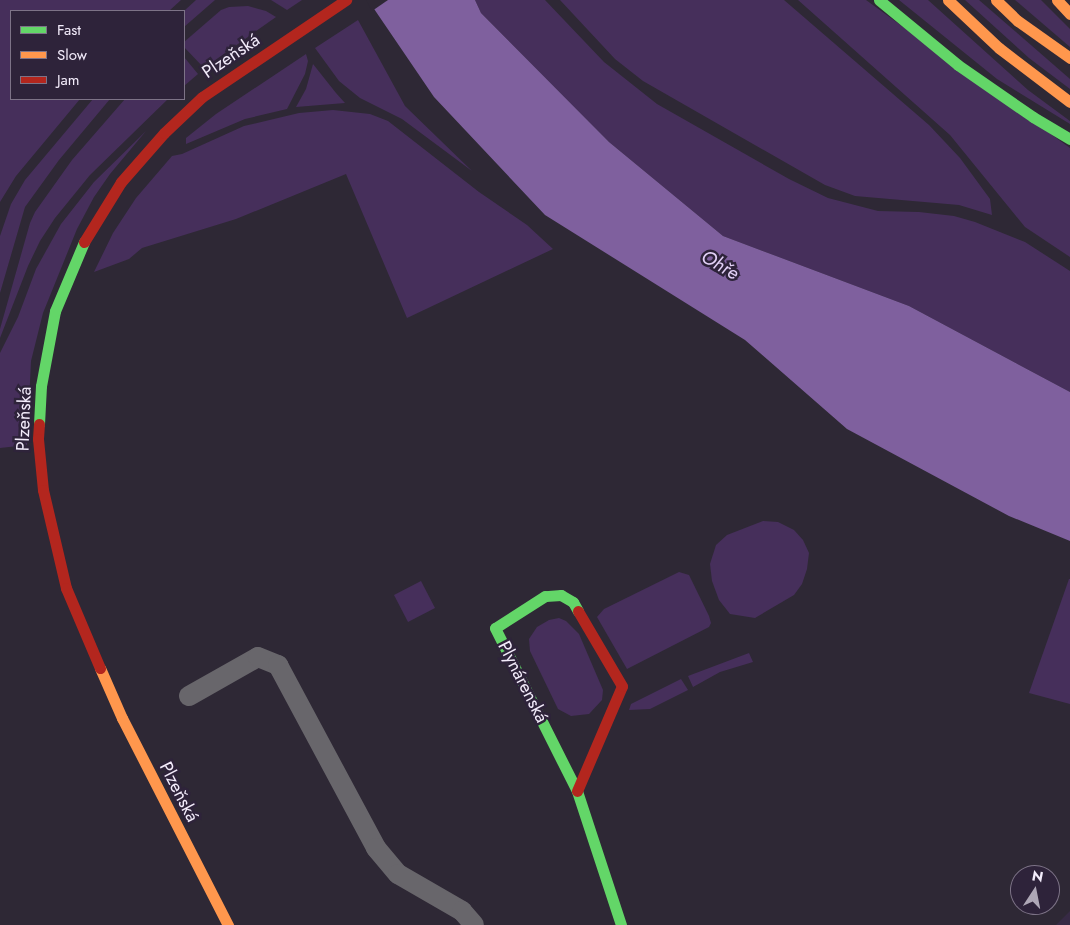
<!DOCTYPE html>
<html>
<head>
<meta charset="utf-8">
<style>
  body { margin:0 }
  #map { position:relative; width:1070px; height:925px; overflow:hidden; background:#2e2835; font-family:Jost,sans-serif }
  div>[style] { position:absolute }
  .built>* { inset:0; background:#372a45 }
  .green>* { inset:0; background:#462f5b }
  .water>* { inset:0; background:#7f609e }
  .pier>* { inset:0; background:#2e2835 }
  .street>* { height:20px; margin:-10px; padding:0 10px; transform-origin:10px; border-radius:10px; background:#68666b }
  .fast>* { height:11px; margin:-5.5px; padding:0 5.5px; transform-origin:5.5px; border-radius:5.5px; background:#63d668 }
  .slow>* { height:11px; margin:-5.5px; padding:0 5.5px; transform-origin:5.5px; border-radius:5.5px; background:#ff974d }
  .jam>* { height:11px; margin:-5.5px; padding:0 5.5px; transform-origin:5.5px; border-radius:5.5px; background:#b3261e }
  span { translate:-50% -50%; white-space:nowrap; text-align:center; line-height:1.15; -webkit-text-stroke:5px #2e233a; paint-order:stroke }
  .street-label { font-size:18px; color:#f3ecfb }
  .water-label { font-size:19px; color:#e3d1f7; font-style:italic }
  .legend { position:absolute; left:10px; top:10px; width:175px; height:90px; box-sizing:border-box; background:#2e233a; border:1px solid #7d7387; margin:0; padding:6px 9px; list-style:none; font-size:15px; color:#f3ecfb }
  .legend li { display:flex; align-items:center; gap:10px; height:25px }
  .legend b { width:25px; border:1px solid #7d7387 }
  .north { position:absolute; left:1010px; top:865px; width:50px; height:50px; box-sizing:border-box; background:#2e233a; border:1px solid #7d7387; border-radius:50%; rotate:11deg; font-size:14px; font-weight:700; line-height:20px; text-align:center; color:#f3ecfb }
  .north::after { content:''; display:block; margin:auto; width:18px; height:22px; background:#aea7b6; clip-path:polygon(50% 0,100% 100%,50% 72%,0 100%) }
</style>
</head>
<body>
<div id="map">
  <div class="built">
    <div style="clip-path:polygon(1070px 911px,1070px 925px,1056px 925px)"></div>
  </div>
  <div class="green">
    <div style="clip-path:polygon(0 0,181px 0,169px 11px,11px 11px,11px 99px,80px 99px,16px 176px,0 202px)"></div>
    <div style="clip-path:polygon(196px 0,215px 0,184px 27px,184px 11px)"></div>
    <div style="clip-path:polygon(271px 0,302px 0,287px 10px)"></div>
    <div style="clip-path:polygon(475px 0,545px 0,604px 62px,657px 104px,789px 179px,828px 198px,878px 211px,919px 212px,954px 216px,975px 222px,1025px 242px,1070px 271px,1070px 392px,909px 306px,723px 236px,609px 142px,481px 13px)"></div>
    <div style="clip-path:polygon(560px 0,784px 0,929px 125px,960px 158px,990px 199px,992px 215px,959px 205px,855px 196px,825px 185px,643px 81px,615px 59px)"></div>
    <div style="clip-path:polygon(798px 0,866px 0,1070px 148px,1070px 257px,1025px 227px,950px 135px)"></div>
    <div style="clip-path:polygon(899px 0,928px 0,1028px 90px,1070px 121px,1070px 124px,997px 79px)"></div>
    <div style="clip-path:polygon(965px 0,979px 0,1070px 79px,1070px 89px,1029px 58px)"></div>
    <div style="clip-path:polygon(1015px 0,1041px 0,1070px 29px,1070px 47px)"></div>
    <div style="clip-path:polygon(248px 6px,266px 11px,276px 17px,204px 68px,184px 47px,184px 42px,221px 10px,229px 7px)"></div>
    <div style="clip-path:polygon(358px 20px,405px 106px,472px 171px,402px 119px,360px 98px,339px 81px,315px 48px)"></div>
    <div style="clip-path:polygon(306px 54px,308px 61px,305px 74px,287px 109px,245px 119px,186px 144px,186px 138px,216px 114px)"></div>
    <div style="clip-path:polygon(184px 57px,198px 74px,184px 86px)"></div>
    <div style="clip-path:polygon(313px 64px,336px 93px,345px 103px,296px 107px,306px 89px)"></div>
    <div style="clip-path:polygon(93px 99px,110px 99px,59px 160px,25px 207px,0 293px,0 236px,11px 204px,25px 180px)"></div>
    <div style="clip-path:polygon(125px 99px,168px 99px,90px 175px,55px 218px,40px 241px,28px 266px,0 338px,0 329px,30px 223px,35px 212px,72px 160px)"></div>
    <div style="clip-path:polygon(333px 110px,370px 114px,388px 121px,479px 192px,527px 225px,553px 249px,407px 318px,346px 174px,236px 219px,142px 248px,129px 259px,94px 272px,113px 233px,136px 198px,172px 156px,182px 154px,244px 126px,299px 113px)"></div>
    <div style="clip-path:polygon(146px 131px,110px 174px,94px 197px,77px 229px,43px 313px,31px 361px,27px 445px,0 448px,0 353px,18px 317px,36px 269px,61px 224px,94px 182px)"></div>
    <div style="clip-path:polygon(763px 521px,778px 522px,794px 530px,803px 540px,809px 553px,807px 569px,802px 584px,794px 595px,755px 618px,730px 614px,719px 600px,712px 581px,710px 564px,716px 545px,727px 535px)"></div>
    <div style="clip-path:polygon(679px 572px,689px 575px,709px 616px,711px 623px,709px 627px,627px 669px,597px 617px,604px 609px)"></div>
    <div style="clip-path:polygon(1069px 579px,1070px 579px,1070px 704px,1029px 693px)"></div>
    <div style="clip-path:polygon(421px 581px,435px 608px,408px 622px,394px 595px)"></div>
    <div style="clip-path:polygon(559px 618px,566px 621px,579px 634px,603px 690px,602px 700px,589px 714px,571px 716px,558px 709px,530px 651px,529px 639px,537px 627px,549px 620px)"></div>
    <div style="clip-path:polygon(749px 653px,753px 662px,720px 672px,693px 687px,688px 676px)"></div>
    <div style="clip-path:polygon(681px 679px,688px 690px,650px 709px,629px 710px,631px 704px)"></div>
  </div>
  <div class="water">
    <div style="clip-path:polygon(368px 0,475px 0,481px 13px,609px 142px,723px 236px,909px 306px,1070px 392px,1070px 541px,1009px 516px,847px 429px,745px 340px,545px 215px,434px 97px)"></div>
  </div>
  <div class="pier">
    <div style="clip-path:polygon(366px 0,388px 0,372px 11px)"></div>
  </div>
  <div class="street">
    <div style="left:189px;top:696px;width:79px;rotate:-29.5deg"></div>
    <div style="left:258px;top:657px;width:22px;rotate:22deg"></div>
    <div style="left:278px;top:665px;width:208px;rotate:61.8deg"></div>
    <div style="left:376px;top:848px;width:34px;rotate:50deg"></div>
    <div style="left:398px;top:874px;width:74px;rotate:30deg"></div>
    <div style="left:462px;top:911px;width:18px;rotate:49deg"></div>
  </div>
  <div class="fast">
    <div style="left:879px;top:0;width:102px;rotate:39.4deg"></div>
    <div style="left:958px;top:65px;width:91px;rotate:34.7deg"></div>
    <div style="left:1033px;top:117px;width:43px;rotate:30.7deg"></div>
    <div style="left:39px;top:424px;width:38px;rotate:-87deg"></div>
    <div style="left:41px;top:386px;width:76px;rotate:-79.4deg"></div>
    <div style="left:55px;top:311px;width:75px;rotate:-67.2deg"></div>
    <div style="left:578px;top:611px;width:10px;rotate:-119deg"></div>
    <div style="left:573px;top:602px;width:14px;rotate:-150deg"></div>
    <div style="left:561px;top:595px;width:16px;rotate:176deg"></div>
    <div style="left:545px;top:596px;width:59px;rotate:147.4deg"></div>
    <div style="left:495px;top:628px;width:182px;rotate:63.3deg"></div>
    <div style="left:577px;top:791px;width:141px;rotate:71.8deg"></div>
  </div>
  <div class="slow">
    <div style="left:948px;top:0;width:70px;rotate:43.3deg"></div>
    <div style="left:999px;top:48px;width:89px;rotate:37.3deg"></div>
    <div style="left:996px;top:0;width:30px;rotate:44deg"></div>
    <div style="left:1018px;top:21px;width:64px;rotate:35.4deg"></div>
    <div style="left:1057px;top:0;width:19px;rotate:47deg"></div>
    <div style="left:100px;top:668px;width:55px;rotate:66.3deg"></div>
    <div style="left:122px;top:718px;width:233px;rotate:62.9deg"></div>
  </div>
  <div class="jam">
    <div style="left:84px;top:242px;width:70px;rotate:-58.3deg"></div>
    <div style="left:121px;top:182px;width:65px;rotate:-48.7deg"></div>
    <div style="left:164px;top:133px;width:52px;rotate:-43.5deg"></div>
    <div style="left:202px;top:97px;width:174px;rotate:-34deg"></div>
    <div style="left:39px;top:424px;width:15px;rotate:94deg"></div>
    <div style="left:38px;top:439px;width:51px;rotate:84.4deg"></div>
    <div style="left:43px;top:490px;width:101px;rotate:76.8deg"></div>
    <div style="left:66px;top:588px;width:87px;rotate:67deg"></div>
    <div style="left:577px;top:791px;width:114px;rotate:-66.8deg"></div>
    <div style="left:622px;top:686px;width:87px;rotate:-120.4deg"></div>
  </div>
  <div class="street-label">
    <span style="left:231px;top:56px;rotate:-34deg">Plzeňská</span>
    <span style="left:24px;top:419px;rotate:-88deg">Plzeňská</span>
    <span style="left:523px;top:682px;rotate:63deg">Plynárenská</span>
    <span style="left:179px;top:792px;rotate:63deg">Plzeňská</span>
  </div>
  <div class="water-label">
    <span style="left:720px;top:265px;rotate:30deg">Ohře</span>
  </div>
  <ul class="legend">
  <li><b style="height:6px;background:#63d668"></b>Fast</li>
  <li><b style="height:6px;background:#ff974d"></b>Slow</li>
  <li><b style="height:6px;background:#b3261e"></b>Jam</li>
  </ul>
  <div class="north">N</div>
</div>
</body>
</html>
